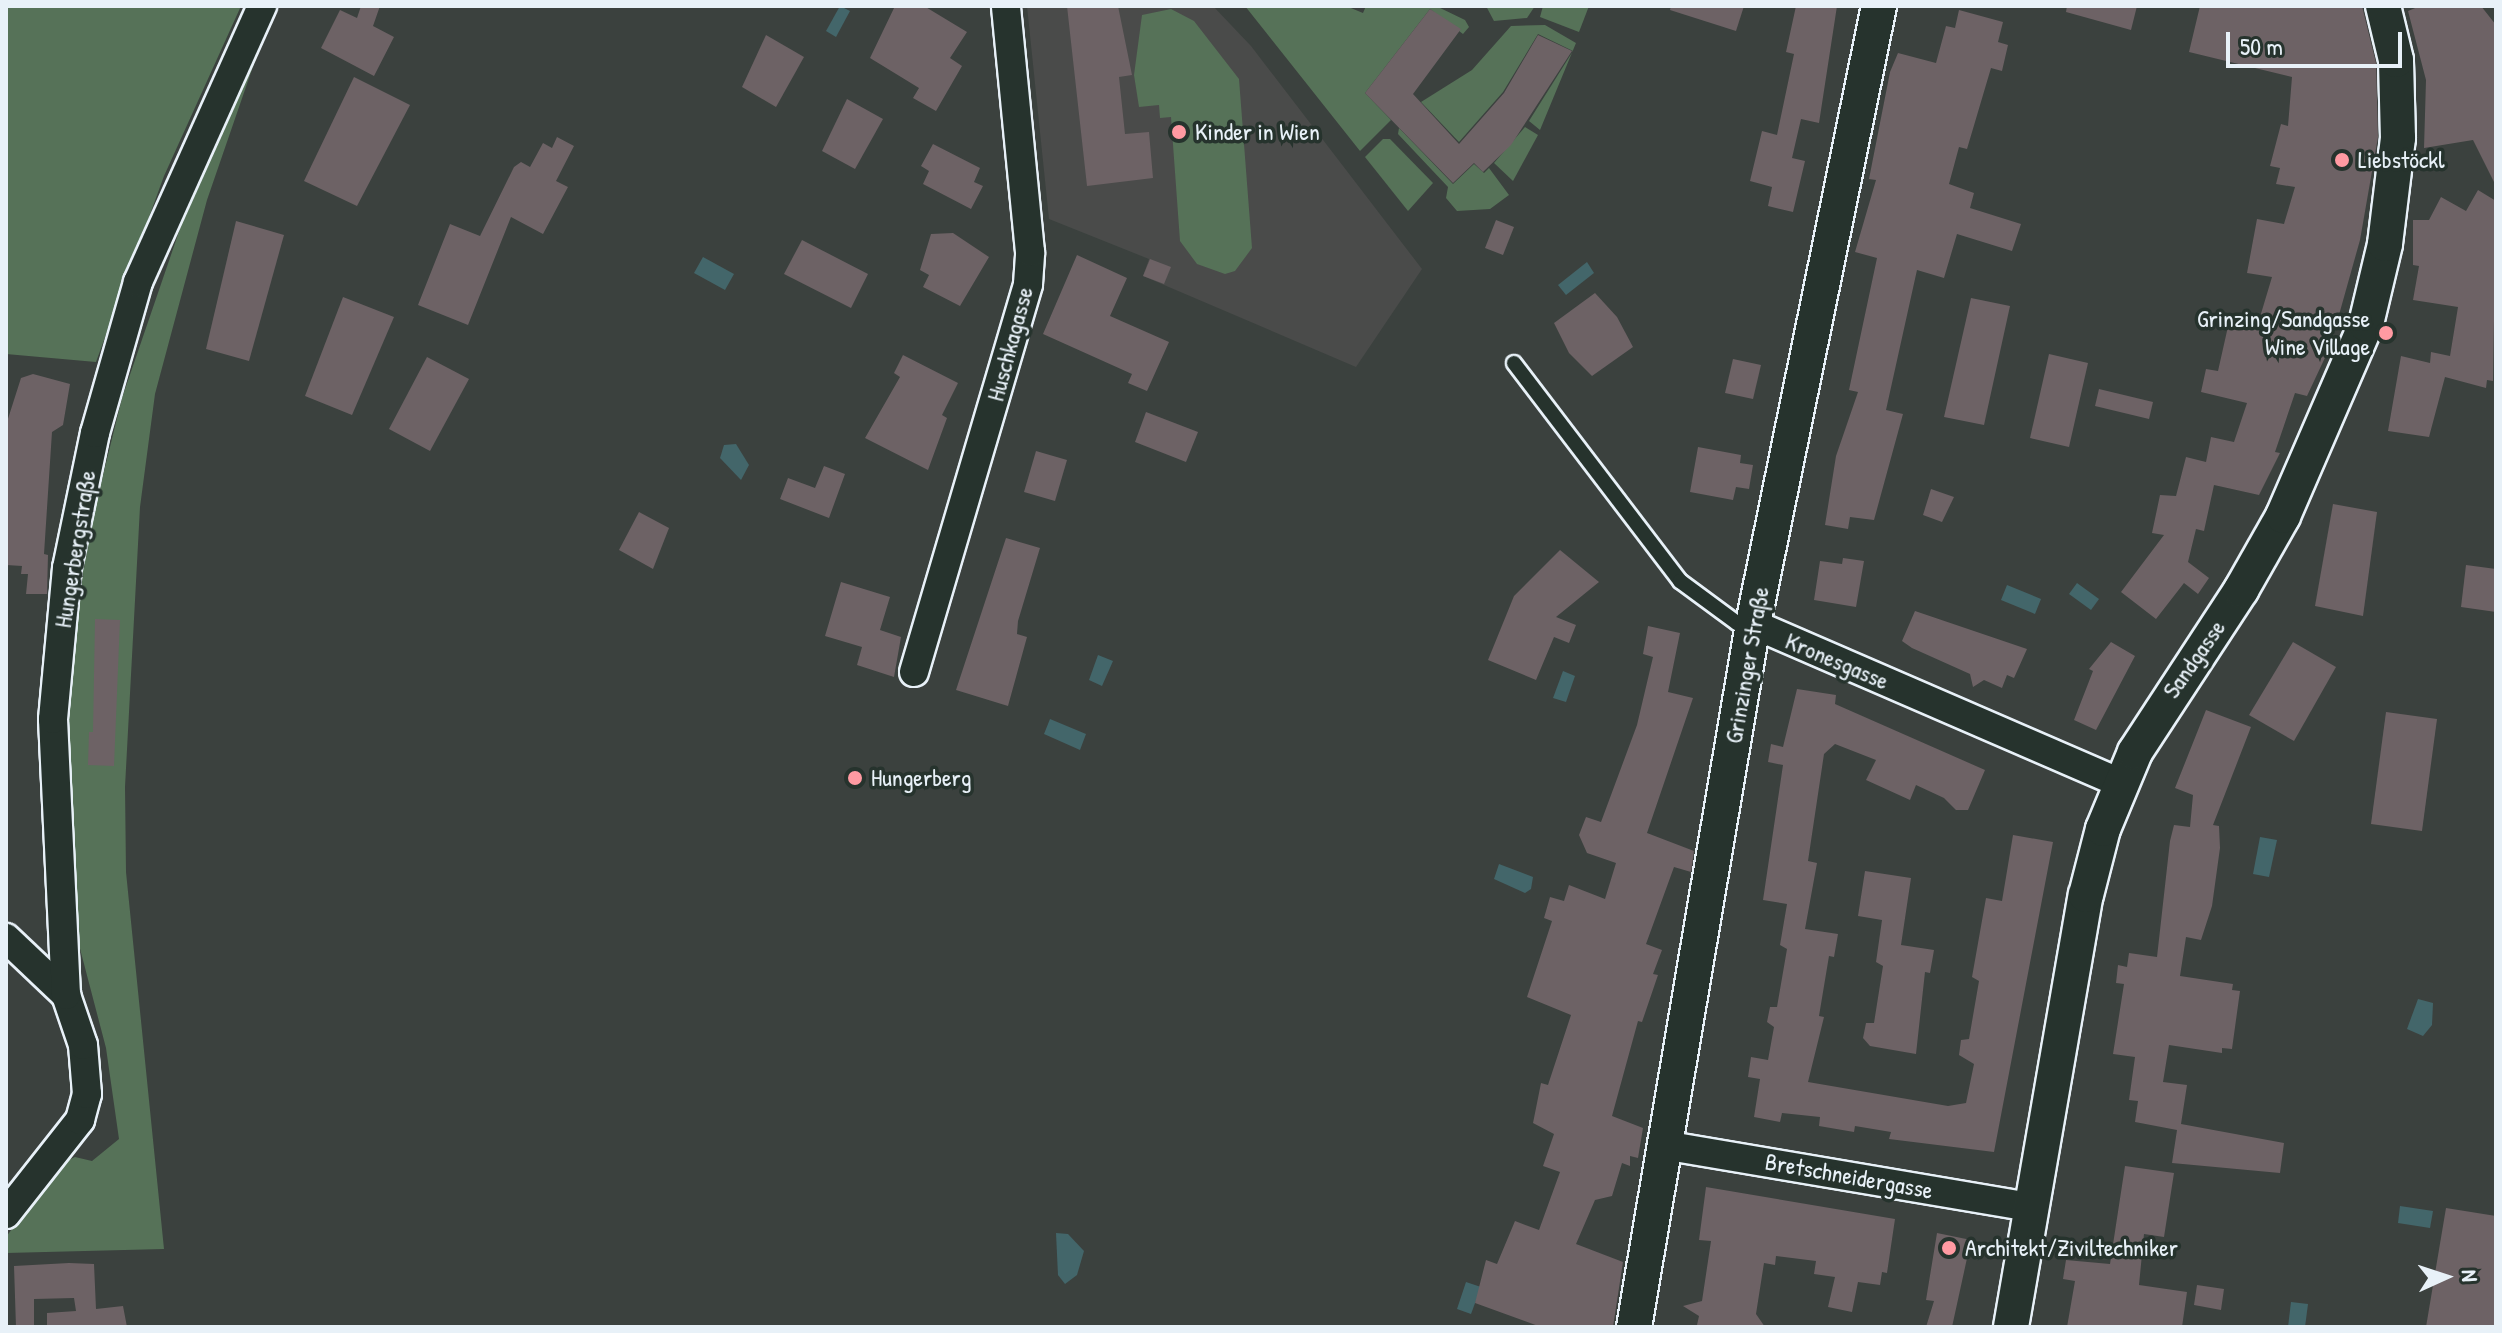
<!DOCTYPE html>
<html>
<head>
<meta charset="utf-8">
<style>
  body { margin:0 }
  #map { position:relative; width:2502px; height:1333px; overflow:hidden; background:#3b413e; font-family:"Patrick Hand",sans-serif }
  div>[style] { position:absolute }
  .built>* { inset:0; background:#4a4b4a }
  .green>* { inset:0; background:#567258 }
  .water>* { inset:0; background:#43666a }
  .building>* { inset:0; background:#6d6265 }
  .roads { filter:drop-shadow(2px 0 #e8f1f8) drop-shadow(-2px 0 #e8f1f8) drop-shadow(0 2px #e8f1f8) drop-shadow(0 -2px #e8f1f8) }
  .service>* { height:14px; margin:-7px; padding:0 7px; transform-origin:7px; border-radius:7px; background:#26332d }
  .minor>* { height:28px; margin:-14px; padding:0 14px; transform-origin:14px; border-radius:14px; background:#26332d }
  .tertiary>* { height:34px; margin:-17px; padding:0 17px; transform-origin:17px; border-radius:17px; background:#26332d }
  .dots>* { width:22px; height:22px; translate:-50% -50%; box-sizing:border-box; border:4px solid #26332d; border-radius:50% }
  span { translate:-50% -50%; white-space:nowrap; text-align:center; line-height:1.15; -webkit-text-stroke:7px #26332d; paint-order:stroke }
  .poi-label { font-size:24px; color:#e8f1f8 }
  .left { translate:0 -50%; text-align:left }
  .right { translate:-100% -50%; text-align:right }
  .street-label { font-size:24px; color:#e8f1f8 }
  .frame { position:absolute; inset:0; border:8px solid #e8f1f8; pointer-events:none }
  .north { position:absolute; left:2406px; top:1237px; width:80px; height:80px; -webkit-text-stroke:6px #26332d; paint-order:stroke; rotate:87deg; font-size:22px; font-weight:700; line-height:32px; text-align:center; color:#e8f1f8 }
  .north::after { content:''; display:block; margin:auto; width:28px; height:36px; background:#e8f1f8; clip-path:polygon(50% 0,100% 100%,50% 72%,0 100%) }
  .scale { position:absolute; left:2226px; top:32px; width:176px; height:36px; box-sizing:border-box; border:4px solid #e8f1f8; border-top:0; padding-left:10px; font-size:24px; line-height:28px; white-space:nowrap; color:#e8f1f8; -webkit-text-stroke:6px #26332d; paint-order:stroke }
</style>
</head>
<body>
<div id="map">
  <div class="built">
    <div style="clip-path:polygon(1027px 6px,1213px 6px,1251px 46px,1422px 269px,1356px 367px,1143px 276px,1149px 259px,1049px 219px)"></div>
  </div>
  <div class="green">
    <div style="clip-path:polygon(6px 6px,241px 6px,164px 176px,96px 362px,6px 354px)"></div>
    <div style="clip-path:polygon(1245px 6px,1346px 6px,1363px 13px,1366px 6px,1436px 6px,1465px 20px,1469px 27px,1463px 34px,1430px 9px,1365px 93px,1391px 120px,1360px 151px)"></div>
    <div style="clip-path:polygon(1486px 6px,1535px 6px,1527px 18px,1494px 21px)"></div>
    <div style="clip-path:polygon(1543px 6px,1589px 6px,1579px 32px,1540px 17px)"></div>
    <div style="clip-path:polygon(1171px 9px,1194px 21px,1239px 79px,1252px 248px,1235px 271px,1225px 274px,1197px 264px,1180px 241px,1171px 117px,1160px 118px,1159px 105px,1139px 107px,1134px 75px,1142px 15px)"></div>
    <div style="clip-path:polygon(1545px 25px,1576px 43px,1540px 130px,1529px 121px,1573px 51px,1538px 34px,1503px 92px,1459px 142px,1421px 102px,1472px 70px,1511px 26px)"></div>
    <div style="clip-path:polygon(252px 49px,258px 52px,207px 200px,155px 394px,140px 507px,125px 787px,126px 872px,164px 1249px,6px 1253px,6px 1237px,60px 1164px,75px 1157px,92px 1161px,119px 1139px,106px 1048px,78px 941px,64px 738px,78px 577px,122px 398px,185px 214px)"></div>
    <div style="clip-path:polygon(1525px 127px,1538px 135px,1513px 181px,1494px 163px)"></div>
    <div style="clip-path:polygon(1399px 128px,1453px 184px,1474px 164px,1484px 173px,1489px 168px,1509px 195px,1490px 209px,1457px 211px,1446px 198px,1448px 187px,1398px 134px)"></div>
    <div style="clip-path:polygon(1383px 139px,1390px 139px,1433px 183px,1408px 211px,1365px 157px)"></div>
  </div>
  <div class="water">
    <div style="clip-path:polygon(840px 6px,850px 11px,836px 37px,826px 31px)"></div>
    <div style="clip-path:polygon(703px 257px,734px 274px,725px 290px,694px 273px)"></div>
    <div style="clip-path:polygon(1587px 262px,1594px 273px,1566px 295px,1558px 285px)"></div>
    <div style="clip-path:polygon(736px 444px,749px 465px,741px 480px,720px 458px,724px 445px)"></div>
    <div style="clip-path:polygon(2077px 583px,2099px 599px,2091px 610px,2069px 594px)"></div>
    <div style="clip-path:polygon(2007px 585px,2041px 599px,2035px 614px,2001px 600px)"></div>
    <div style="clip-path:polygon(1098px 655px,1113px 661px,1102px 686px,1089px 680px)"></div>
    <div style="clip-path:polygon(1563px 671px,1575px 676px,1566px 702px,1553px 698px)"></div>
    <div style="clip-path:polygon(1050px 719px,1086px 734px,1080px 750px,1044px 734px)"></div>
    <div style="clip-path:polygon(2260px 837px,2277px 840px,2269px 877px,2253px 874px)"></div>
    <div style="clip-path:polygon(1499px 864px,1533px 877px,1531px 889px,1525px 893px,1494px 879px)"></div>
    <div style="clip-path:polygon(2418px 999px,2433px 1003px,2432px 1025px,2423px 1036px,2407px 1029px)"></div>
    <div style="clip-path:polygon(2400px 1206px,2433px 1211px,2430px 1228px,2398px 1223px)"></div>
    <div style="clip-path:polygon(1056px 1233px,1068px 1234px,1084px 1251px,1077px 1275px,1065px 1284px,1058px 1275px)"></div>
    <div style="clip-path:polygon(1466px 1282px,1481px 1287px,1471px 1314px,1457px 1309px)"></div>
    <div style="clip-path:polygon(2291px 1302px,2308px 1304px,2305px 1327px,2288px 1327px)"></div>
  </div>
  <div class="building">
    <div style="clip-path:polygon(361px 6px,380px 6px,373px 26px,394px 37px,374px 76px,321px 48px,340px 10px,357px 18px)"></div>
    <div style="clip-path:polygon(895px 6px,924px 6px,967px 32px,950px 58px,962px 66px,936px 111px,913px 98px,919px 88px,870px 58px)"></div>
    <div style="clip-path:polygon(1067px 6px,1118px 6px,1132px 75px,1119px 77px,1125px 134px,1149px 132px,1153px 178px,1087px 186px)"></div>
    <div style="clip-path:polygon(1671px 6px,1744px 6px,1736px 31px,1670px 10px)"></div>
    <div style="clip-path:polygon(1796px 6px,1837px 6px,1819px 123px,1801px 119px,1792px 158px,1805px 161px,1793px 212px,1768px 206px,1772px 187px,1750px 181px,1762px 131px,1777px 135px,1794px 54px,1786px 52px)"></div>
    <div style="clip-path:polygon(2067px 6px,2137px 6px,2131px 30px,2066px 12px)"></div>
    <div style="clip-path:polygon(2200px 6px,2362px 6px,2376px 63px,2378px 137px,2360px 240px,2330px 347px,2307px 396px,2295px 393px,2275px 452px,2280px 453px,2259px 495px,2214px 485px,2204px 531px,2196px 529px,2188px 562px,2209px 578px,2198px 594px,2184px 583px,2156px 619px,2121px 592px,2164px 535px,2152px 533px,2160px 495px,2176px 496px,2186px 457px,2206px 462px,2211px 437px,2234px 442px,2247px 403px,2201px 392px,2206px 369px,2218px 371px,2229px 322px,2257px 327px,2272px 277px,2247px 273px,2257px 219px,2284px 224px,2295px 187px,2276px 184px,2280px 168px,2270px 166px,2281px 124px,2288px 126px,2292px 77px,2189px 52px)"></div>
    <div style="clip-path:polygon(2420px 6px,2481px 6px,2496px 25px,2496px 186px,2473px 140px,2424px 148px,2426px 80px,2408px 11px)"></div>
    <div style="clip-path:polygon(1430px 9px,1461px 29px,1413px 94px,1459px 144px,1504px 93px,1538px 35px,1572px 51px,1511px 145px,1483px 172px,1474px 163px,1453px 183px,1365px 93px)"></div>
    <div style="clip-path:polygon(1959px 10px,2003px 22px,1998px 42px,2008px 45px,2002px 71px,1991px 68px,1967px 149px,1959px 147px,1949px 184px,1974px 193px,1970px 208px,2021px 224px,2012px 251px,1957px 234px,1944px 278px,1917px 270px,1886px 410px,1903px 414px,1874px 520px,1850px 517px,1848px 529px,1825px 525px,1836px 456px,1858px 392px,1849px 390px,1877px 258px,1855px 252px,1876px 180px,1869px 179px,1890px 72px,1898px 53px,1936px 63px,1946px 26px,1955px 28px)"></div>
    <div style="clip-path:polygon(766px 35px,804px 57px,776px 107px,742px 87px)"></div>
    <div style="clip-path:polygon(354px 77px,410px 105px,357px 206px,304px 181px)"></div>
    <div style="clip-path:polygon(847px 99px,883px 119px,855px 169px,822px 151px)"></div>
    <div style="clip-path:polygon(557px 137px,574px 146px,556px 181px,568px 187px,543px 234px,511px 217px,468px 325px,418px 305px,450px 224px,480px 236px,514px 167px,521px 162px,530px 167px,543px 143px,552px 148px)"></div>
    <div style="clip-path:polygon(933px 144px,980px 168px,974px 182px,983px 186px,971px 209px,923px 184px,929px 171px,921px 166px)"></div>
    <div style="clip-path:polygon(2478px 190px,2496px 201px,2493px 381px,2487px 380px,2486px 388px,2445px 377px,2429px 437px,2388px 431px,2401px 356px,2430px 363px,2431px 352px,2450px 356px,2458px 307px,2413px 300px,2419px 266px,2413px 265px,2413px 220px,2429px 220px,2441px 197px,2466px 211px)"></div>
    <div style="clip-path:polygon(1496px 220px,1514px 227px,1503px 255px,1485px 248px)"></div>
    <div style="clip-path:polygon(236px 221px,284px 235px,249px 361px,206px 349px)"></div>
    <div style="clip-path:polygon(953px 233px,989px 257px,960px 306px,923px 287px,929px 275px,920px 270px,931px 234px)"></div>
    <div style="clip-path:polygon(802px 240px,868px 274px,851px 308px,784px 274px)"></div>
    <div style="clip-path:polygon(1077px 255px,1127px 278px,1110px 316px,1169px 342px,1147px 391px,1128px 383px,1132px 374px,1043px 334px)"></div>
    <div style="clip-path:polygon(1150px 259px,1171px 267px,1164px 284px,1143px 276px)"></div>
    <div style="clip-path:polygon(1595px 293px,1617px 317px,1633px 347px,1592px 376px,1569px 353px,1554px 323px)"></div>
    <div style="clip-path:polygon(343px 297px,394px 317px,352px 415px,305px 396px)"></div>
    <div style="clip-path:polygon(1971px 298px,2010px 306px,1984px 425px,1944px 417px)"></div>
    <div style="clip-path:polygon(2049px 354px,2088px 363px,2069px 447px,2030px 438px)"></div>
    <div style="clip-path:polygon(903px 355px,958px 383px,942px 415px,947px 418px,928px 470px,865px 438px,900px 377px,894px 373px)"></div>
    <div style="clip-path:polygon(427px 357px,469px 379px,430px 451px,389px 429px)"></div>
    <div style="clip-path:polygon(1733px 359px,1761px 365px,1753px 399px,1725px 393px)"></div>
    <div style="clip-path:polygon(33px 374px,70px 384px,63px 425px,52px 432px,44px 554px,48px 555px,47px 594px,26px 594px,28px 574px,21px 574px,22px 566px,6px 565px,6px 425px,21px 378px)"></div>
    <div style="clip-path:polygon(2099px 389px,2153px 402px,2149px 419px,2095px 406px)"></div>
    <div style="clip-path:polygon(1146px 412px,1198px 432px,1186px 462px,1135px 442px)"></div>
    <div style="clip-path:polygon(1698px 447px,1741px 455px,1740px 463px,1753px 465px,1749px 489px,1736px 487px,1733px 500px,1690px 492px)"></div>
    <div style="clip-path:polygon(1036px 451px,1067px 460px,1055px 501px,1024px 492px)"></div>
    <div style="clip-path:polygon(824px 466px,845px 474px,829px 518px,780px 499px,788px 478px,815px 488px)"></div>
    <div style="clip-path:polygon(1931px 489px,1954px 497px,1942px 522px,1923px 515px)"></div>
    <div style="clip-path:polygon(2333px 504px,2377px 512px,2363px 616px,2315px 606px)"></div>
    <div style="clip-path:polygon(639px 512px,669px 528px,653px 569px,619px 550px)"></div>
    <div style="clip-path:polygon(1006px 538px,1040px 548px,1018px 621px,1017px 634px,1027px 637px,1008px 706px,956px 690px)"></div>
    <div style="clip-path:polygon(1560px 550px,1599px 582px,1556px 617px,1576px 625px,1569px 643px,1554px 637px,1536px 680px,1488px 660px,1514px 596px)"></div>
    <div style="clip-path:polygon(1843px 558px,1864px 561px,1856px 607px,1814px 600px,1820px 561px,1842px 564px)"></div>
    <div style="clip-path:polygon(2466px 565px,2496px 569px,2496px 612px,2461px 607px)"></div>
    <div style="clip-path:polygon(841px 582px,890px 597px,880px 630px,901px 637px,894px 677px,857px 665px,862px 647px,825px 636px)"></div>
    <div style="clip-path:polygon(1915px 611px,2027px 649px,2014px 678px,2007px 675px,2002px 688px,1984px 680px,1973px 687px,1970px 674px,1912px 648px,1902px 641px)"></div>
    <div style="clip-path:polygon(95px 619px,120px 620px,114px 766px,88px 765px,89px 732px,93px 732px)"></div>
    <div style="clip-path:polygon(1648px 626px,1680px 633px,1668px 692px,1693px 698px,1647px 833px,1694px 851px,1691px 872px,1674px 867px,1646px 944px,1662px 950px,1653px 974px,1658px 975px,1642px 1022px,1638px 1021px,1612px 1116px,1643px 1128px,1638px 1158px,1630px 1156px,1630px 1166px,1622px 1163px,1612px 1196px,1595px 1200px,1576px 1244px,1623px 1262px,1613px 1327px,1541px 1327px,1475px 1303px,1486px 1260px,1497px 1264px,1515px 1221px,1539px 1230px,1560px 1172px,1543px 1166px,1554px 1134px,1533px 1123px,1541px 1083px,1548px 1085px,1571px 1015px,1527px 997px,1552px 921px,1544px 918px,1550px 897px,1564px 901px,1569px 885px,1605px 899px,1616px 863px,1587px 853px,1579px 835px,1586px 817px,1601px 822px,1637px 725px,1653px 657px,1643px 654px)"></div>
    <div style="clip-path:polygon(2111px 642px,2135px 656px,2096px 730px,2074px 720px,2093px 671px,2089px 669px)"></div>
    <div style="clip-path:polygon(2293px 642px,2336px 667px,2294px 741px,2249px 715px)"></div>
    <div style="clip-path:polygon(1797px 689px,1836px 695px,1835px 704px,1985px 770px,1968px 810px,1956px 810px,1944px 798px,1916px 785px,1910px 800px,1866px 780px,1876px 760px,1835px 744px,1824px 754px,1808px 861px,1817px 863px,1805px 929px,1838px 934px,1834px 957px,1829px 956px,1819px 1016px,1824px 1017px,1808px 1082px,1948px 1106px,1966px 1103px,1974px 1064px,1959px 1055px,1961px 1040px,1969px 1039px,1979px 981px,1972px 977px,1986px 898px,2002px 901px,2013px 835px,2053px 842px,1994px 1152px,1889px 1139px,1891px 1132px,1855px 1126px,1854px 1132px,1819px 1126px,1820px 1117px,1782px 1113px,1780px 1122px,1754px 1117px,1760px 1079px,1748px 1077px,1751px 1057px,1768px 1060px,1774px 1027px,1767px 1022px,1770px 1007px,1777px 1007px,1787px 949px,1780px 945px,1787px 904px,1763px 900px,1783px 765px,1768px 762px,1771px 744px,1783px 747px)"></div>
    <div style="clip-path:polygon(2206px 710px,2251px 727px,2213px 825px,2219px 826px,2220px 848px,2212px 906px,2201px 940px,2186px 937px,2180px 976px,2233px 984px,2232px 990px,2240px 991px,2232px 1049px,2222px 1048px,2222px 1053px,2169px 1045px,2163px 1082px,2187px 1085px,2181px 1124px,2284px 1143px,2280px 1173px,2172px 1163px,2177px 1130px,2135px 1122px,2138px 1101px,2129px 1100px,2135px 1057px,2113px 1054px,2124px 984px,2116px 983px,2118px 965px,2127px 967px,2129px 953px,2157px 957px,2170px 841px,2174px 825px,2190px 827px,2193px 795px,2175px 788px)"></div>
    <div style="clip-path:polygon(2386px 712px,2437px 719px,2422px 831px,2371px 824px)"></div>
    <div style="clip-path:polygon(1865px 871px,1911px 878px,1901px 945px,1934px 950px,1930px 973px,1925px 972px,1916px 1054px,1870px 1046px,1863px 1038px,1866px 1023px,1874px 1023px,1883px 966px,1876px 962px,1882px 920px,1858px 916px)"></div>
    <div style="clip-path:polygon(2125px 1166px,2174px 1173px,2164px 1237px,2144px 1234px,2139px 1285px,2187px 1292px,2182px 1327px,2067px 1327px,2075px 1281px,2063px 1279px,2066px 1260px,2110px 1264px)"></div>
    <div style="clip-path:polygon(1706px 1187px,1895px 1219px,1887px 1273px,1882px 1272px,1880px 1285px,1858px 1282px,1852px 1312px,1828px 1307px,1835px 1277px,1814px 1274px,1816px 1261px,1776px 1256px,1775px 1265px,1764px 1263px,1756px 1314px,1765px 1327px,1697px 1325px,1699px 1316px,1683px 1306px,1702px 1301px,1711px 1241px,1699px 1240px)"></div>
    <div style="clip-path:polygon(2446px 1208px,2496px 1216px,2496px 1327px,2426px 1327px)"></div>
    <div style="clip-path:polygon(1937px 1233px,1971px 1240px,1952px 1327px,1926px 1327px,1934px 1301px,1926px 1300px)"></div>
    <div style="clip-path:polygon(69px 1263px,94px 1264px,96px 1309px,123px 1306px,127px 1327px,47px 1327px,47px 1313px,76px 1311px,74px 1298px,34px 1299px,34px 1327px,16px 1327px,14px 1266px)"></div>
    <div style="clip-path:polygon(2197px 1285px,2224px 1289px,2221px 1310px,2194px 1305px)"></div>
  </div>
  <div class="roads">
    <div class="service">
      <div style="left:1514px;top:363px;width:274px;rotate:52.7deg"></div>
      <div style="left:1680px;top:581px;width:71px;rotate:36.4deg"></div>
      <div style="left:1737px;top:623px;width:15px;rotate:4deg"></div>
    </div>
    <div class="minor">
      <div style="left:1753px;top:624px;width:401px;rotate:23.4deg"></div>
      <div style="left:914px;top:672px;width:404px;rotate:-73.6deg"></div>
      <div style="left:1028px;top:284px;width:32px;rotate:-86deg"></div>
      <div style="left:1030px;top:252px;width:247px;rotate:-95.6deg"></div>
      <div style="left:6px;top:938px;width:83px;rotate:43.5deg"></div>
      <div style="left:1663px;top:1145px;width:376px;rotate:9.6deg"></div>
      <div style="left:6px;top:1214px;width:120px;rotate:-51.8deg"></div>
      <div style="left:80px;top:1120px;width:27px;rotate:-75deg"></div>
      <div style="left:87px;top:1094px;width:49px;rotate:-94.7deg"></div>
      <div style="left:83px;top:1045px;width:53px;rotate:-108.8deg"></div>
      <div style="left:66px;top:995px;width:276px;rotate:-92.7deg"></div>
      <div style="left:53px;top:719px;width:152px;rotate:-84.7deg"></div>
      <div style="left:67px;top:568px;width:138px;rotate:-78.3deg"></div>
      <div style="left:95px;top:433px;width:157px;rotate:-74.1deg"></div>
      <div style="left:138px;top:282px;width:303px;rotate:-65.8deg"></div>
    </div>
    <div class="tertiary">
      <div style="left:1634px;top:1327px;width:713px;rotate:-80.39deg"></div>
      <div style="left:1753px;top:624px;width:631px;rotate:-78.48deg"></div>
      <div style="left:2011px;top:1327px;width:438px;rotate:-80.2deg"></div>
      <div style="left:2086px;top:895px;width:68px;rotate:-75.6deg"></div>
      <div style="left:2103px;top:829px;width:83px;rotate:-67.4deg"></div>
      <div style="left:2135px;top:752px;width:194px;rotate:-56.8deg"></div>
      <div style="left:2241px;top:590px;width:85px;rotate:-60.4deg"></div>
      <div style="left:2283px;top:516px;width:209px;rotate:-66.6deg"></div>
      <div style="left:2366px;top:324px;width:82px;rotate:-76.6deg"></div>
      <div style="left:2385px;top:244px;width:107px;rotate:-83deg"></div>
      <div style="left:2398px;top:138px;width:78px;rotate:-91.5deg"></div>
      <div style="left:2396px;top:60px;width:56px;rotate:-103.5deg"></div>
    </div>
  </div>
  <div class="dots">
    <div style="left:1179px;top:132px;background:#ff9aa2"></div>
    <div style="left:2342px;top:160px;background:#ff9aa2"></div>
    <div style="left:2386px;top:333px;background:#ff9aa2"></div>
    <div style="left:855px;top:778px;background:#ff9aa2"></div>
    <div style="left:1949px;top:1248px;background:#ff9aa2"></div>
  </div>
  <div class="poi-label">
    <span class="left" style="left:1195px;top:132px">Kinder in Wien</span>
    <span class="left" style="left:2358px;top:160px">Liebstöckl</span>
    <span class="right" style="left:2370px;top:333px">Grinzing/Sandgasse<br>Wine Village</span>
    <span class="left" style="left:871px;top:778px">Hungerberg</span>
    <span class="left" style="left:1965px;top:1248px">Architekt/Ziviltechniker</span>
  </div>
  <div class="street-label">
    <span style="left:1010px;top:344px;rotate:-75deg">Huschkagasse</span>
    <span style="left:75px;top:549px;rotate:-81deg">Hungerbergstraße</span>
    <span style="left:2194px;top:659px;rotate:-55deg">Sandgasse</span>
    <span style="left:1837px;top:661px;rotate:23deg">Kronesgasse</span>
    <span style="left:1747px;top:665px;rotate:-80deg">Grinzinger Straße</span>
    <span style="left:1849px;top:1176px;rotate:10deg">Bretschneidergasse</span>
  </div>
  <div class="frame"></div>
  <div class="north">N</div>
  <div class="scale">50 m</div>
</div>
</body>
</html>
